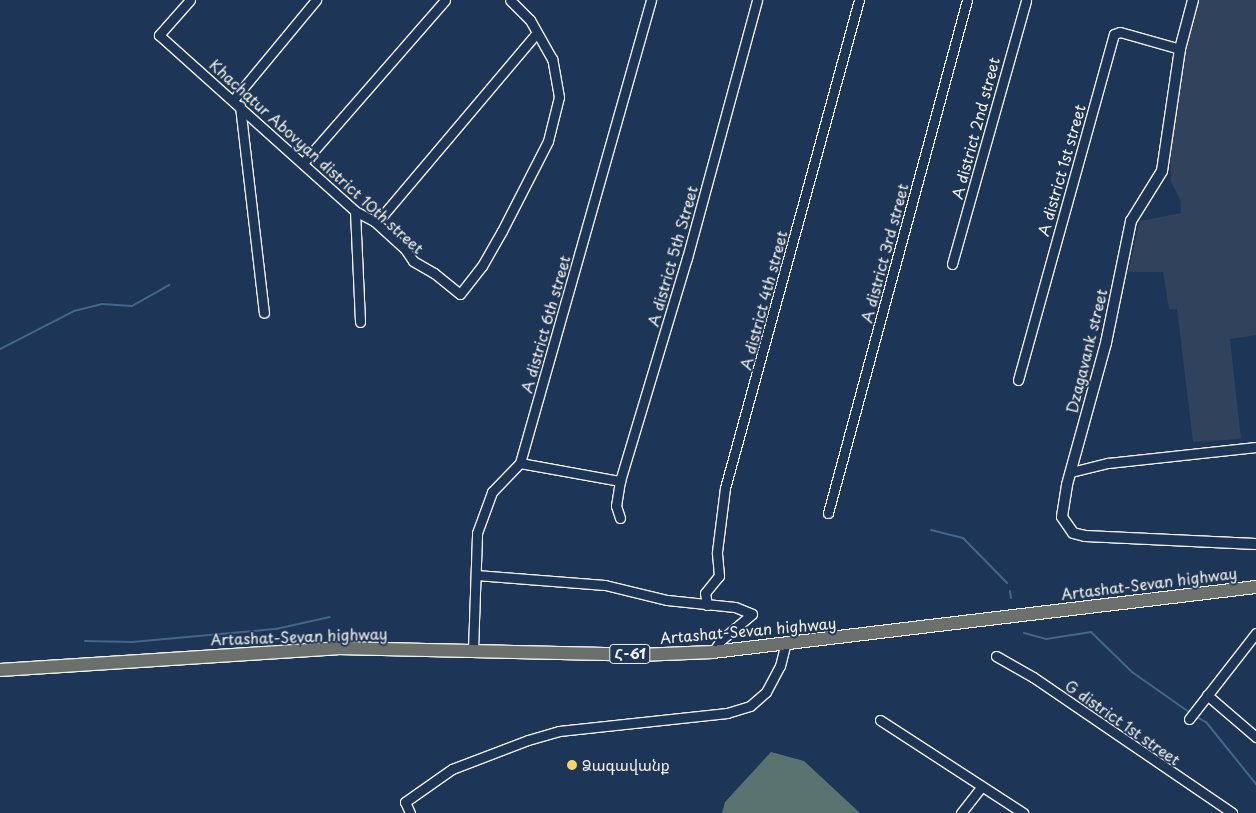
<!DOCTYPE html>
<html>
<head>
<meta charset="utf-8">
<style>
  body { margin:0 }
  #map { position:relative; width:1256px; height:813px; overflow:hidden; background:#1d3557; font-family:"Playpen Sans","Noto Sans Armenian",sans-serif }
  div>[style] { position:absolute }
  .built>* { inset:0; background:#31425d }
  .green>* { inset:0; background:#5b7370 }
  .stream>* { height:2px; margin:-1px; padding:0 1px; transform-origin:1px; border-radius:1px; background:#43678a }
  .roads { filter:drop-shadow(1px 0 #f4f1e8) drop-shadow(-1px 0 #f4f1e8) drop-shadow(0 1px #f4f1e8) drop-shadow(0 -1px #f4f1e8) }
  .minor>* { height:9px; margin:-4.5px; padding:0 4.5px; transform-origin:4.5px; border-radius:4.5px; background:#1d3557 }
  .tertiary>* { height:10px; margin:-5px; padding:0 5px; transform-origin:5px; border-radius:5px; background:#1d3557 }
  .primary>* { height:12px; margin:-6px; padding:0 6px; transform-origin:6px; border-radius:6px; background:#6c706d }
  .dots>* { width:14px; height:14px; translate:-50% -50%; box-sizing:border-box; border:2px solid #1d3557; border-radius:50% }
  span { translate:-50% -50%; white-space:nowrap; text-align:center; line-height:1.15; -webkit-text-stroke:4px #1d3557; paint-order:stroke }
  .shield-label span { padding:1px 4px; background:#1d3557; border:1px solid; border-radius:4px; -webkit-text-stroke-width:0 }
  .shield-label { font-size:14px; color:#f4f1e8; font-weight:700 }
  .street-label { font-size:15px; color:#f4f1e8 }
  .poi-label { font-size:15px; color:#f4f1e8 }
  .left { translate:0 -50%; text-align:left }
</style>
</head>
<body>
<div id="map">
  <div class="built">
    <div style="clip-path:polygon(1198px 0,1256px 0,1256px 335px,1230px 339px,1241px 439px,1193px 442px,1177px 309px,1169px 309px,1163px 272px,1128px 272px,1140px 221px,1181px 213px,1181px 201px,1171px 182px,1170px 138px,1177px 86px)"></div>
  </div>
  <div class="green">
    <div style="clip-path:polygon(771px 752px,804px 761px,860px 813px,722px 813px,725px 802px)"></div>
  </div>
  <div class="stream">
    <div style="left:0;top:349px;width:83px;rotate:-27.2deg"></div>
    <div style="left:74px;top:311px;width:29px;rotate:-14deg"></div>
    <div style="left:102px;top:304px;width:30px;rotate:4deg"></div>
    <div style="left:132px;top:306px;width:43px;rotate:-29.6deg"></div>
    <div style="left:931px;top:530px;width:33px;rotate:14deg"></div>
    <div style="left:963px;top:538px;width:63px;rotate:45.6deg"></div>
    <div style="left:1010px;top:591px;width:7px;rotate:82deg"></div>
    <div style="left:1024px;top:633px;width:23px;rotate:15deg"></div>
    <div style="left:1046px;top:639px;width:46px;rotate:-8.8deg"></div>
    <div style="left:1091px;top:632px;width:57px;rotate:44.3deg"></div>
    <div style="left:1132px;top:672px;width:70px;rotate:35.1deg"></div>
    <div style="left:85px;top:641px;width:47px;rotate:1.2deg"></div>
    <div style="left:132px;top:642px;width:145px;rotate:-5.2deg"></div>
    <div style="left:276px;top:629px;width:55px;rotate:-12.5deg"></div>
    <div style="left:1195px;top:716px;width:13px;rotate:29deg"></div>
    <div style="left:1206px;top:722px;width:80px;rotate:51.1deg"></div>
  </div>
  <div class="roads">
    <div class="minor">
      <div style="left:190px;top:0;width:47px;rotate:131.5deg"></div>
      <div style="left:159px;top:35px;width:263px;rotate:41.9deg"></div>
      <div style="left:355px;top:211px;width:21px;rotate:28deg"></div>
      <div style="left:374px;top:221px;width:42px;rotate:42.1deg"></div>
      <div style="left:405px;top:249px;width:14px;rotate:56deg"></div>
      <div style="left:413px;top:261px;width:24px;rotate:30deg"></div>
      <div style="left:434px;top:273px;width:33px;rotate:39deg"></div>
      <div style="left:460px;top:294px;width:36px;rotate:-52deg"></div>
      <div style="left:482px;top:266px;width:40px;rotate:-60.3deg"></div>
      <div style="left:502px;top:231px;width:101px;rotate:-62.9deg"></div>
      <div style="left:548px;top:141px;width:45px;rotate:-76deg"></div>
      <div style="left:559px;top:97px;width:39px;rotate:-100deg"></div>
      <div style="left:552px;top:59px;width:45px;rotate:-119.4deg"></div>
      <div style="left:530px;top:20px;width:28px;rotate:-135deg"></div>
      <div style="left:234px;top:99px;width:129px;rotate:-50.4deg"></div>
      <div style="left:240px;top:106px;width:208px;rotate:83.4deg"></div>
      <div style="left:303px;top:163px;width:216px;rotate:-48.9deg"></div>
      <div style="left:355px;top:211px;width:111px;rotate:87.4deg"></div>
      <div style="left:374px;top:221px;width:11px;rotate:-34deg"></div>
      <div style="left:383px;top:215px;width:238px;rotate:-49.8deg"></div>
      <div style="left:952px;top:264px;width:274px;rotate:-74.3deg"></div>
      <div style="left:1018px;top:380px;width:359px;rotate:-74.5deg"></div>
      <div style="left:1114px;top:34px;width:6px;rotate:-18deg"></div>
      <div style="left:1120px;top:32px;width:62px;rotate:15.8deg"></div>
      <div style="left:520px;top:463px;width:102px;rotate:10.2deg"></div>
      <div style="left:1071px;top:472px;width:38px;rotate:-14deg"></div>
      <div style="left:1108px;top:463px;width:149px;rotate:-6.2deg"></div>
      <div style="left:828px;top:513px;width:531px;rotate:-74.84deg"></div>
      <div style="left:620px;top:518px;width:13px;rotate:-108deg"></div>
      <div style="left:616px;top:506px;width:25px;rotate:-81deg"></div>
      <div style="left:620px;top:481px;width:233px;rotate:-73.3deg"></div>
      <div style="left:687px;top:258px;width:267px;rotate:-74.8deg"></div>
      <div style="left:476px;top:575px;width:129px;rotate:4.4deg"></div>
      <div style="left:605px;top:585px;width:64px;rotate:13.6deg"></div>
      <div style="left:667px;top:600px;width:68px;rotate:5.9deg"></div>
      <div style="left:735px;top:607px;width:18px;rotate:22deg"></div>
      <div style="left:752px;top:614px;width:40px;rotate:140deg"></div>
      <div style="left:721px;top:640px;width:14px;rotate:124deg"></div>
      <div style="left:707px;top:605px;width:12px;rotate:-99deg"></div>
      <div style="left:705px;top:593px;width:22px;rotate:-51deg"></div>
      <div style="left:719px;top:576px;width:24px;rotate:-95deg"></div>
      <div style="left:717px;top:552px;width:64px;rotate:-82.9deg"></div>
      <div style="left:725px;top:488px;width:506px;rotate:-74.65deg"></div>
      <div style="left:473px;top:650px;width:117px;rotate:-88deg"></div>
      <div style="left:477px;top:533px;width:44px;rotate:-69.9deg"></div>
      <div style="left:492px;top:492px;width:40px;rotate:-46deg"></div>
      <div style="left:520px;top:463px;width:481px;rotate:-74.2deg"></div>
      <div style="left:996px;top:656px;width:43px;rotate:29.6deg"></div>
      <div style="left:1033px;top:677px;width:241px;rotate:34.3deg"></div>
      <div style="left:1207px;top:695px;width:65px;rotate:40.6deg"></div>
      <div style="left:1189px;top:719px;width:109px;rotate:-52.1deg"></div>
      <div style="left:880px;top:720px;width:171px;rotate:33deg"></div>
      <div style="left:410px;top:813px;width:12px;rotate:-114deg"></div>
      <div style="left:405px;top:802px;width:57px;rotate:-35.1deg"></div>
      <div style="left:452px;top:769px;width:81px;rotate:-20.9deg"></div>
      <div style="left:528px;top:740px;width:32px;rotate:-16deg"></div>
      <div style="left:559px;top:731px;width:169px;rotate:-6.1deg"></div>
      <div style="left:727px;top:713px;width:24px;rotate:-17deg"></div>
      <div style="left:750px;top:706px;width:21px;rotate:-41deg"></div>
      <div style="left:766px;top:692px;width:30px;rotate:-62deg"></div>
      <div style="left:780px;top:666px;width:21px;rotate:-76deg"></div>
      <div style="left:961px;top:813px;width:33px;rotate:-52deg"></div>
    </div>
    <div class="tertiary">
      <div style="left:1193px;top:0;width:51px;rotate:104.9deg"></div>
      <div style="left:1180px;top:49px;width:123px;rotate:98.4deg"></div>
      <div style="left:1162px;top:171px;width:59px;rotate:121.8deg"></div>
      <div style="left:1131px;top:221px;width:125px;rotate:101.6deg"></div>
      <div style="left:1106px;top:343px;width:147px;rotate:105.4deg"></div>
      <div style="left:1067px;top:485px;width:32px;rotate:99deg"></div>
      <div style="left:1062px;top:517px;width:19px;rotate:55deg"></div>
      <div style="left:1073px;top:533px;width:12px;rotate:14deg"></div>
      <div style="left:1085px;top:536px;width:171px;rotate:2.7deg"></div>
    </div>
    <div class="primary">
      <div style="left:0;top:670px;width:338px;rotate:-3.7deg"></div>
      <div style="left:337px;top:648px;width:302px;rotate:1.3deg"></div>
      <div style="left:639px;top:655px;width:74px;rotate:-2.3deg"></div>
      <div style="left:713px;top:652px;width:547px;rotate:-6.83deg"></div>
    </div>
  </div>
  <div class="dots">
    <div style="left:572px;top:765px;background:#ffd166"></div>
  </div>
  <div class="shield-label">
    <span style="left:630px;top:654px">Հ-61</span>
  </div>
  <div class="street-label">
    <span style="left:975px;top:128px;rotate:-75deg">A district 2nd street</span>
    <span style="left:317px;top:156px;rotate:42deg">Khachatur Abovyan district 10th street</span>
    <span style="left:1061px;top:170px;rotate:-74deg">A district 1st street</span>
    <span style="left:884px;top:253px;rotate:-75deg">A district 3rd street</span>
    <span style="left:672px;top:256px;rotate:-74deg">A district 5th Street</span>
    <span style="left:763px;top:300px;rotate:-75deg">A district 4th street</span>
    <span style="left:545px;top:324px;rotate:-74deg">A district 6th street</span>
    <span style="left:1086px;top:351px;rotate:-76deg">Dzagavank street</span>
    <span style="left:1149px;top:583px;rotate:-7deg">Artashat-Sevan highway</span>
    <span style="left:748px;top:630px;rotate:-5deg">Artashat-Sevan highway</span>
    <span style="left:299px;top:636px;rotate:-2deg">Artashat-Sevan highway</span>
    <span style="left:1123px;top:722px;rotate:35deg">G district 1st street</span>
  </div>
  <div class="poi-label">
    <span class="left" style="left:582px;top:765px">Ձագավանք</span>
  </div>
</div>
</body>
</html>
